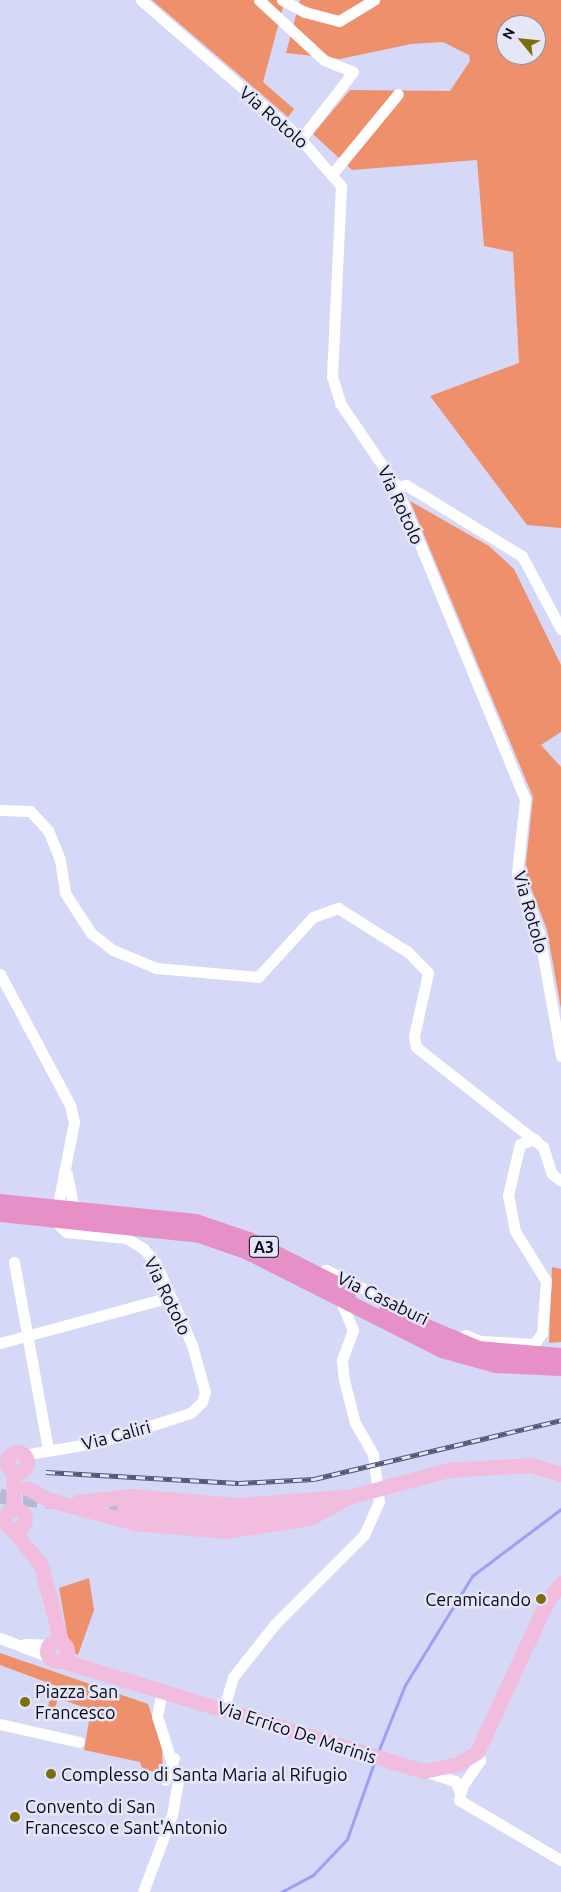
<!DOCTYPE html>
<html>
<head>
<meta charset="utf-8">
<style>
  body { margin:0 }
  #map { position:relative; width:561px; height:1892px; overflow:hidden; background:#d5d8f6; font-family:Ubuntu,sans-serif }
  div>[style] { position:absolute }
  .green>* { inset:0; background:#ef906c }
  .stream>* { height:3px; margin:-1.5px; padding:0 1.5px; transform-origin:1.5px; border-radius:1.5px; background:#9da0f3 }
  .major-tunnel>* { height:15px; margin-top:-7.5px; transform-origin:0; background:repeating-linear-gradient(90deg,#b6b9d6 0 15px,transparent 0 23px) }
  .minor>* { height:11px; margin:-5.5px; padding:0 5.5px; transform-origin:5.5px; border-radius:5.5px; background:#fff }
  .major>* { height:15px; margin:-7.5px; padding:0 7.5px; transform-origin:7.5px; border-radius:7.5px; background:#f1bcde }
  .major>.ring { margin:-7.5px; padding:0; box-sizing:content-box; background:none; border:15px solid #f1bcde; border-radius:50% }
  .highway>* { height:16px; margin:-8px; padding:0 8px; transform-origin:8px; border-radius:8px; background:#e790c8 }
  .rail>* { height:5px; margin-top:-2.5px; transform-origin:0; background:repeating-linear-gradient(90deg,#e5e6f6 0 9px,#565772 0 18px); box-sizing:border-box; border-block:1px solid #565772 }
  .dots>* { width:14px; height:14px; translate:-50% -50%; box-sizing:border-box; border:2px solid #e5e6f6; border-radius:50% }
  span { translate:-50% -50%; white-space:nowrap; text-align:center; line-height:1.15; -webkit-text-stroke:5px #e5e6f6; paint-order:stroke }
  .shield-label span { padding:1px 4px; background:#e5e6f6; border:1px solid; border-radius:4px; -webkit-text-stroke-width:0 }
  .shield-label { font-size:16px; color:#090821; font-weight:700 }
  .street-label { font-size:18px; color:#090821 }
  .poi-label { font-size:18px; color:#090821 }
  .right { translate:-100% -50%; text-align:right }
  .left { translate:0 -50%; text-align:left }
  .north { position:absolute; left:496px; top:15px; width:50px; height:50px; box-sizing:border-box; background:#e5e6f6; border:1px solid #8d8da1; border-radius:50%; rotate:298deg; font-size:14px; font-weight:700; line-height:20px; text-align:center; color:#090821 }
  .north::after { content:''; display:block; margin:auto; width:18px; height:22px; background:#7b6f0c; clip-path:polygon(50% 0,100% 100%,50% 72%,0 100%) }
</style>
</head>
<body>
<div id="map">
  <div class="green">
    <div style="clip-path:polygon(152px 0,285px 0,263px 82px,294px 109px,288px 117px)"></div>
    <div style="clip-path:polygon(evenodd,300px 0,561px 0,561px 528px,527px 525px,430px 396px,519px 363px,513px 252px,484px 246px,477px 160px,352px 170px,313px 134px,350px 90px,450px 91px,470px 61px,469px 55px,443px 42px,411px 44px,340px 59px,286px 53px,300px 0,506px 25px,536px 25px,536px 55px,506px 55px,506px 25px)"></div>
    <div style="clip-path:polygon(410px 501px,489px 546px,514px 569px,561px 665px,561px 732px,541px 745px,561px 767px,561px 1009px,547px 930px,525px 872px,533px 797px)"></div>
    <div style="clip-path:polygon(552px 1267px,561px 1269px,561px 1342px,549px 1343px)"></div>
    <div style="clip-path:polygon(89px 1578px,94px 1610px,78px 1655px,70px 1650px,59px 1588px)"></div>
    <div style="clip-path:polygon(0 1653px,148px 1704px,162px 1747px,163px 1775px,142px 1768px,140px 1762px,84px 1750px,91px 1710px,58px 1698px,55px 1708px,48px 1706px,54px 1685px,0 1665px)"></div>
  </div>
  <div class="stream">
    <div style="left:378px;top:1752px;width:72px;rotate:-68.1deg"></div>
    <div style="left:405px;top:1685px;width:128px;rotate:-58.4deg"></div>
    <div style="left:472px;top:1576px;width:111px;rotate:-37deg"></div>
    <div style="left:281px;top:1892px;width:36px;rotate:-28deg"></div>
    <div style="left:313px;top:1875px;width:50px;rotate:-46.6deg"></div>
    <div style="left:347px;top:1839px;width:84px;rotate:-70.5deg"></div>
  </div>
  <div class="major-tunnel">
    <div style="left:0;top:1496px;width:51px;rotate:5.6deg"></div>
    <div style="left:86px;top:1504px;width:38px;rotate:6deg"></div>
  </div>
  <div class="minor">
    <div style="left:141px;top:0;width:206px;rotate:40.9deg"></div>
    <div style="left:297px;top:135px;width:67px;rotate:49.2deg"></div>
    <div style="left:341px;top:186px;width:190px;rotate:92.7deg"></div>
    <div style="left:332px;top:376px;width:28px;rotate:73deg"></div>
    <div style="left:340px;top:403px;width:98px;rotate:55.8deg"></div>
    <div style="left:395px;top:484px;width:341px;rotate:67.6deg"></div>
    <div style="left:525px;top:799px;width:74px;rotate:96.2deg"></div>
    <div style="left:517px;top:873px;width:64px;rotate:69.9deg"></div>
    <div style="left:539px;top:933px;width:125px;rotate:79.9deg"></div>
    <div style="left:259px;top:0;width:88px;rotate:42.7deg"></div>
    <div style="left:324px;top:60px;width:31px;rotate:22deg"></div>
    <div style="left:353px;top:72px;width:85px;rotate:127.8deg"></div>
    <div style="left:282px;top:0;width:26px;rotate:28deg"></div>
    <div style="left:305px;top:12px;width:35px;rotate:15deg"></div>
    <div style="left:339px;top:21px;width:41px;rotate:-31deg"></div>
    <div style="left:333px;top:173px;width:102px;rotate:-50.6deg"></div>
    <div style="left:396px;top:487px;width:10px;rotate:-11deg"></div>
    <div style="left:406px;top:485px;width:136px;rotate:31.5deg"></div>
    <div style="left:522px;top:556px;width:83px;rotate:61.9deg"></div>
    <div style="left:0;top:810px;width:30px;rotate:2deg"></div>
    <div style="left:30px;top:811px;width:26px;rotate:47deg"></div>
    <div style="left:48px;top:830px;width:32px;rotate:68deg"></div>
    <div style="left:60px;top:860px;width:33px;rotate:81deg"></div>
    <div style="left:65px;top:893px;width:48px;rotate:57deg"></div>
    <div style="left:91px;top:933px;width:28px;rotate:38deg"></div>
    <div style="left:113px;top:950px;width:47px;rotate:22.7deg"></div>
    <div style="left:156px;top:968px;width:102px;rotate:5deg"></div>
    <div style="left:258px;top:977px;width:81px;rotate:-47.5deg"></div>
    <div style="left:313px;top:917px;width:27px;rotate:-20deg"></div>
    <div style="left:338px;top:908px;width:83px;rotate:32.2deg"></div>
    <div style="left:408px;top:952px;width:29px;rotate:46deg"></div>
    <div style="left:428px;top:973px;width:65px;rotate:102.5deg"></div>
    <div style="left:414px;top:1036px;width:11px;rotate:80deg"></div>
    <div style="left:416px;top:1047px;width:162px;rotate:38.2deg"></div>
    <div style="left:543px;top:1147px;width:28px;rotate:72deg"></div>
    <div style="left:552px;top:1174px;width:11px;rotate:38deg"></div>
    <div style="left:0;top:974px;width:149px;rotate:61.9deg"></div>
    <div style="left:70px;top:1105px;width:17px;rotate:77deg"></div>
    <div style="left:74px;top:1122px;width:78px;rotate:101deg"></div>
    <div style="left:59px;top:1199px;width:27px;rotate:88deg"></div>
    <div style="left:60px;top:1226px;width:8px;rotate:45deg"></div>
    <div style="left:66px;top:1232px;width:60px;rotate:5.7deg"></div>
    <div style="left:126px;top:1238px;width:21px;rotate:31deg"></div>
    <div style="left:144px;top:1249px;width:19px;rotate:51deg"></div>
    <div style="left:156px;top:1264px;width:89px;rotate:66deg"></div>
    <div style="left:192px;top:1345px;width:49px;rotate:74.5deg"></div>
    <div style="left:205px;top:1392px;width:10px;rotate:107deg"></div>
    <div style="left:202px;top:1402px;width:16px;rotate:137deg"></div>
    <div style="left:190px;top:1413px;width:95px;rotate:162.1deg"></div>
    <div style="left:100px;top:1442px;width:78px;rotate:170.4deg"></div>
    <div style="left:67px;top:1174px;width:42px;rotate:79deg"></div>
    <div style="left:14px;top:1262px;width:190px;rotate:79.7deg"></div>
    <div style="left:329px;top:1276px;width:7px;rotate:-117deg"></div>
    <div style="left:326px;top:1270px;width:99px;rotate:26.3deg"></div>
    <div style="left:465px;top:1335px;width:17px;rotate:21deg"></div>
    <div style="left:481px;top:1341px;width:53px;rotate:3.2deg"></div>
    <div style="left:534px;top:1344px;width:14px;rotate:-54deg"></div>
    <div style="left:542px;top:1333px;width:52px;rotate:-85.6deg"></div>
    <div style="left:546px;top:1281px;width:59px;rotate:-121.8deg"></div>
    <div style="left:515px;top:1231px;width:37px;rotate:-101deg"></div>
    <div style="left:508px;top:1195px;width:52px;rotate:-76.8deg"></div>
    <div style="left:520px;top:1144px;width:16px;rotate:-18deg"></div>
    <div style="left:0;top:1343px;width:176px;rotate:-15.1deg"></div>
    <div style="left:0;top:1638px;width:53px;rotate:21.2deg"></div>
    <div style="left:25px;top:1644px;width:24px;rotate:2deg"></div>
    <div style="left:224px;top:1708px;width:32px;rotate:-74deg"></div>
    <div style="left:233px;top:1677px;width:68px;rotate:-51.6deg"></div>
    <div style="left:275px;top:1624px;width:126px;rotate:-45deg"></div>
    <div style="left:364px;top:1535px;width:36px;rotate:-66deg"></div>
    <div style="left:379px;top:1502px;width:48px;rotate:-97.1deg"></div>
    <div style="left:373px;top:1454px;width:36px;rotate:-120deg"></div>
    <div style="left:355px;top:1423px;width:44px;rotate:-104.3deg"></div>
    <div style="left:344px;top:1380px;width:20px;rotate:-96deg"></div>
    <div style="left:342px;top:1360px;width:32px;rotate:-70deg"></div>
    <div style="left:353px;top:1330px;width:36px;rotate:-113deg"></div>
    <div style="left:0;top:1724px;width:81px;rotate:12.8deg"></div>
    <div style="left:477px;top:1752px;width:9px;rotate:69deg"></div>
    <div style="left:480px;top:1760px;width:32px;rotate:124deg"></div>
    <div style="left:462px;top:1787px;width:13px;rotate:103deg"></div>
    <div style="left:459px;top:1800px;width:118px;rotate:30.5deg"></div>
    <div style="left:424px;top:1771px;width:33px;rotate:18deg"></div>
    <div style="left:455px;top:1781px;width:12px;rotate:66deg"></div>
    <div style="left:165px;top:1780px;width:24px;rotate:-68deg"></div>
    <div style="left:143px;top:1892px;width:82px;rotate:-69.4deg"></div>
    <div style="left:172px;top:1815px;width:34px;rotate:-80deg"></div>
    <div style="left:178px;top:1782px;width:69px;rotate:-107.7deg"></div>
    <div style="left:157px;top:1716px;width:26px;rotate:-79deg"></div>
  </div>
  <div class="major">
    <div class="ring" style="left:7px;top:1452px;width:5px;height:5px"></div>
    <div style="left:27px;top:1488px;width:25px;rotate:29deg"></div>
    <div style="left:49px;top:1500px;width:89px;rotate:15deg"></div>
    <div style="left:135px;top:1523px;width:90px;rotate:5.1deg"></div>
    <div style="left:225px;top:1531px;width:86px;rotate:-8.7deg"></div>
    <div style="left:310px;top:1518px;width:43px;rotate:-28.9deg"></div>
    <div style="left:348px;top:1497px;width:105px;rotate:-15deg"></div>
    <div style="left:449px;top:1470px;width:81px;rotate:-3.5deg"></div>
    <div style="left:530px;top:1465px;width:32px;rotate:16deg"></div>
    <div style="left:78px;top:1502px;width:54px;rotate:-6.3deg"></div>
    <div style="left:132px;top:1496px;width:104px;rotate:4.9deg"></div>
    <div style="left:236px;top:1505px;width:108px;rotate:-4.2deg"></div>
    <div style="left:124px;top:1508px;width:111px;rotate:4.1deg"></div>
    <div style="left:235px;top:1516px;width:36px;rotate:-2deg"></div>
    <div style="left:271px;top:1515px;width:43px;rotate:-13.4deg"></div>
    <div class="ring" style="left:5px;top:1509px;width:5px;height:5px"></div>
    <div style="left:13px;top:1510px;width:39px;rotate:-89deg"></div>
    <div style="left:12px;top:1529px;width:46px;rotate:51.1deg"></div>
    <div style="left:41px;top:1565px;width:80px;rotate:75.4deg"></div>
    <div class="ring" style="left:47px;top:1641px;width:5px;height:5px"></div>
    <div style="left:60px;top:1660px;width:381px;rotate:17deg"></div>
    <div style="left:424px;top:1771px;width:35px;rotate:-12deg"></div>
    <div style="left:458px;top:1764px;width:22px;rotate:-32deg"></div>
    <div style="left:477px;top:1752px;width:166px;rotate:-65.1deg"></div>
    <div style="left:547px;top:1601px;width:23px;rotate:-52deg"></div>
  </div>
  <div class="highway">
    <div style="left:0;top:1202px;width:197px;rotate:5.8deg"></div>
    <div style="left:196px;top:1222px;width:56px;rotate:18.8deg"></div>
    <div style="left:249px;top:1240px;width:113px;rotate:26.8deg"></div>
    <div style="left:0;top:1214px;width:200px;rotate:6deg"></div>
    <div style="left:199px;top:1235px;width:50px;rotate:18.8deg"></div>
    <div style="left:246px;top:1251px;width:220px;rotate:26.8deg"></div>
    <div style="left:442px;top:1350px;width:56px;rotate:15.5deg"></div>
    <div style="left:496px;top:1365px;width:65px;rotate:2.6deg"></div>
    <div style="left:387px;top:1310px;width:100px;rotate:23deg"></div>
    <div style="left:479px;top:1349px;width:82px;rotate:4.9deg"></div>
  </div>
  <div class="rail">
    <div style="left:46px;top:1472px;width:193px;rotate:3.3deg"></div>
    <div style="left:239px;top:1483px;width:75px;rotate:-3.1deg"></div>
    <div style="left:314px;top:1479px;width:254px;rotate:-13.4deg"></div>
  </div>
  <div class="dots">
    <div style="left:541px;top:1599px;background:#7b6f0c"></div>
    <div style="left:25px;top:1702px;background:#7b6f0c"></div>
    <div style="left:51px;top:1774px;background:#7b6f0c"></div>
    <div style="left:15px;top:1817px;background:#7b6f0c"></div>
  </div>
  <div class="shield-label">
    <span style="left:264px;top:1247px">A3</span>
  </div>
  <div class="street-label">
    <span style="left:274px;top:117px;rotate:41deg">Via Rotolo</span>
    <span style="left:401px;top:505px;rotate:65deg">Via Rotolo</span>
    <span style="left:531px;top:912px;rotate:74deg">Via Rotolo</span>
    <span style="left:168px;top:1296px;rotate:64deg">Via Rotolo</span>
    <span style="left:383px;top:1298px;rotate:26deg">Via Casaburi</span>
    <span style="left:116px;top:1435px;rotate:-15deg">Via Caliri</span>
    <span style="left:297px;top:1732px;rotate:18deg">Via Errico De Marinis</span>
  </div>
  <div class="poi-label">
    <span class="right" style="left:531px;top:1599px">Ceramicando</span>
    <span class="left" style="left:35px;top:1702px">Piazza San<br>Francesco</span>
    <span class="left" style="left:61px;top:1774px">Complesso di Santa Maria al Rifugio</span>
    <span class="left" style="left:25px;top:1817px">Convento di San<br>Francesco e Sant'Antonio</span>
  </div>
  <div class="north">N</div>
</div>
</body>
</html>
